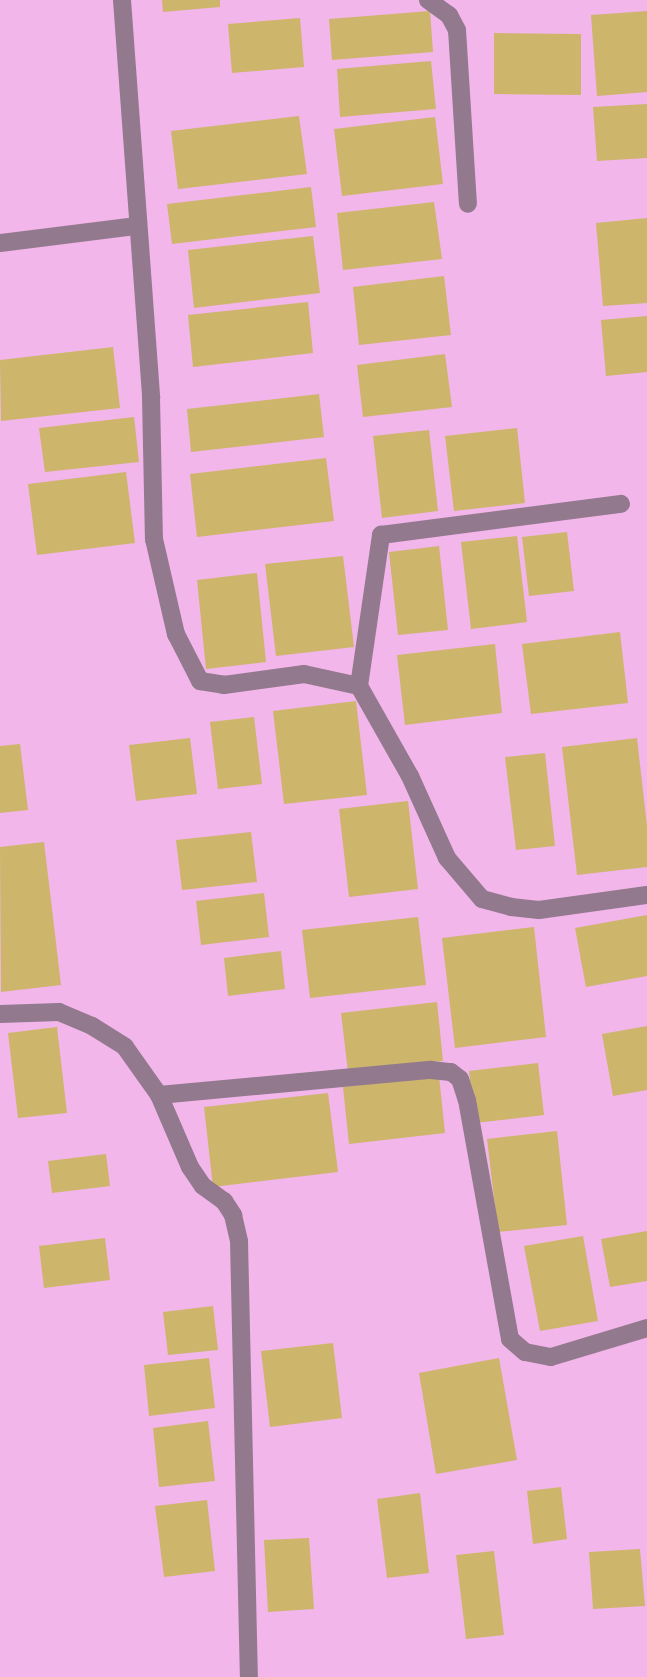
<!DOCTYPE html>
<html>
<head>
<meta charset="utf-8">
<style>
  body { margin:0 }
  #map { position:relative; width:647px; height:1677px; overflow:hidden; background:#f3b6ea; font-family:Inter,sans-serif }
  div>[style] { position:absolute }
  .building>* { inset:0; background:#cdb56b }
  .minor>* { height:18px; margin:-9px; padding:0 9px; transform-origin:9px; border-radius:9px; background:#92798e }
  span { translate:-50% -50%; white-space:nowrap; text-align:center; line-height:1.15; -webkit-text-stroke:7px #fee5fa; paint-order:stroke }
</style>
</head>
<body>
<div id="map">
  <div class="building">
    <div style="clip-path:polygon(162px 0,220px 0,220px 7px,163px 12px)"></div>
    <div style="clip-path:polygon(430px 11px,433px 52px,332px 60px,329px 19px)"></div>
    <div style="clip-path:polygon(647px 11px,647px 92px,597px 96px,591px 15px)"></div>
    <div style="clip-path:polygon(300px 18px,304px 67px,232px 73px,228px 24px)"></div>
    <div style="clip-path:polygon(494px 33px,581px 34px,581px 95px,494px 94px)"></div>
    <div style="clip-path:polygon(431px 61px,436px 109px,340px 117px,337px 69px)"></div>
    <div style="clip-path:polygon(647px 104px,647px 158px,597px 161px,593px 107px)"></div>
    <div style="clip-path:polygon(299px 116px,307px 174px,178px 189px,171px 131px)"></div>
    <div style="clip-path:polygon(435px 117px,443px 184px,342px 196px,334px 129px)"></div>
    <div style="clip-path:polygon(311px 187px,316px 227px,172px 244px,167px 204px)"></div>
    <div style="clip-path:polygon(434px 202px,442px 259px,343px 270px,337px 213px)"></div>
    <div style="clip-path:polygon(647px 218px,647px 303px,603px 306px,596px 223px)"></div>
    <div style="clip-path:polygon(313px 236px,320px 293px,194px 308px,188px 250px)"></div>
    <div style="clip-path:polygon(444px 276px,451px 335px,359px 345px,353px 287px)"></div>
    <div style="clip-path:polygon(308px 302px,313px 353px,193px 367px,188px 315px)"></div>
    <div style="clip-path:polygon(647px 316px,647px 372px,606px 376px,601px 320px)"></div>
    <div style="clip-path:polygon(113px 347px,120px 408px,1px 421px,0 360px)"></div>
    <div style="clip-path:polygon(445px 354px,452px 407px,363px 417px,357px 365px)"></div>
    <div style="clip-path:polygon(319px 394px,324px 437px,191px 452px,187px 409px)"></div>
    <div style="clip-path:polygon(134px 417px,139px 462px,45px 472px,39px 428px)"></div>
    <div style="clip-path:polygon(517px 428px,525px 503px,454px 511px,445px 436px)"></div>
    <div style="clip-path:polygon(429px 430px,438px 511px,382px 518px,373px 436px)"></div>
    <div style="clip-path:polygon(326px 458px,334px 521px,197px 537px,190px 474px)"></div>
    <div style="clip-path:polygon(126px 472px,135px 543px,37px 555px,28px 484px)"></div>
    <div style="clip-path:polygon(567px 532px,574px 591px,529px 596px,522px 537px)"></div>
    <div style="clip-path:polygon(517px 536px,527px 622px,471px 629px,461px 542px)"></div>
    <div style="clip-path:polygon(439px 546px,448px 630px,398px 635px,389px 552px)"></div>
    <div style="clip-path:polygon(343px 556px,354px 647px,276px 656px,265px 564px)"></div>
    <div style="clip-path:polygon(257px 573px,266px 662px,206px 669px,197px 580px)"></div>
    <div style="clip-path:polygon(620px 632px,628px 703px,531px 714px,522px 644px)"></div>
    <div style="clip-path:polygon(495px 644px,502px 713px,405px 725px,397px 655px)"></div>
    <div style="clip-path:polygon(356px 701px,367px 795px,284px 804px,273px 711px)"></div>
    <div style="clip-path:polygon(254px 717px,262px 784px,218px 789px,210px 722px)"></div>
    <div style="clip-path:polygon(190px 738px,197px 794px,136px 801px,129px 745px)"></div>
    <div style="clip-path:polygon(637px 738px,647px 826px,647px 867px,577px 875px,562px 747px)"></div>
    <div style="clip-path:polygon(20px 744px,28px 810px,0 813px,0 746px)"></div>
    <div style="clip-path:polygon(545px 753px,555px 846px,516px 850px,505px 757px)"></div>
    <div style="clip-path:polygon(408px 801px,418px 889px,349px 897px,339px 809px)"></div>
    <div style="clip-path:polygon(251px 832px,257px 882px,182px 890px,176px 840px)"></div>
    <div style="clip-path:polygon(44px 842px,61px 985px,1px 992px,0 847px)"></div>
    <div style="clip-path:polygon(264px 893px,269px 937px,201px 945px,196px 901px)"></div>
    <div style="clip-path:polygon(647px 915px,647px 976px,586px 987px,575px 928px)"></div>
    <div style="clip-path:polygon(418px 917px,426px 985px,310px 998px,302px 930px)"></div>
    <div style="clip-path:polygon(534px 927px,546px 1037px,455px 1048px,442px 938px)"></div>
    <div style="clip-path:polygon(281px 951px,285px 989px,228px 996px,224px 958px)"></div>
    <div style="clip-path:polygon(437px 1002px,443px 1061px,348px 1072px,341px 1013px)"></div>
    <div style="clip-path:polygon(647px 1026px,647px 1090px,613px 1096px,602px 1034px)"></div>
    <div style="clip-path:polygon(57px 1027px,67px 1113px,18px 1118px,8px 1033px)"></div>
    <div style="clip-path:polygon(538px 1063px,544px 1115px,475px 1123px,469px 1071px)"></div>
    <div style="clip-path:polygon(439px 1076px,445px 1133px,349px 1144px,343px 1087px)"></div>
    <div style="clip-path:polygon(328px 1093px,338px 1172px,213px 1187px,204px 1107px)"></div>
    <div style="clip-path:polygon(557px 1131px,567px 1225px,498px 1232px,487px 1139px)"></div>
    <div style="clip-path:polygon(106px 1154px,110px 1186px,52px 1193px,48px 1161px)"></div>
    <div style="clip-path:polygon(647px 1231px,647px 1281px,610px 1287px,601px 1239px)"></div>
    <div style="clip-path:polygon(583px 1236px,598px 1321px,540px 1331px,524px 1246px)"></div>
    <div style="clip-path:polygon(105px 1238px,110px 1280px,44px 1288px,39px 1246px)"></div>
    <div style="clip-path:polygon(213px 1306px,218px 1350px,168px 1355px,163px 1312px)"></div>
    <div style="clip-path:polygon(333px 1343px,342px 1418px,270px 1427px,261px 1351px)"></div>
    <div style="clip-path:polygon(209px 1358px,215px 1408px,149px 1416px,144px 1365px)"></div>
    <div style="clip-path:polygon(499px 1358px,517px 1460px,436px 1474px,419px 1373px)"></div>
    <div style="clip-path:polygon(208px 1421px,215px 1481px,159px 1487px,153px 1428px)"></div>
    <div style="clip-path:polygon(561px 1487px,567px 1539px,533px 1544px,527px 1491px)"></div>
    <div style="clip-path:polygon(420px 1493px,429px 1573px,387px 1578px,377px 1499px)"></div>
    <div style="clip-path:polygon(207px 1500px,215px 1571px,164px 1577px,155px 1506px)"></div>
    <div style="clip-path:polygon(309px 1538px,314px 1609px,268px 1612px,264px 1540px)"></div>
    <div style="clip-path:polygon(640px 1549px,645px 1606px,593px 1609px,589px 1552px)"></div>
    <div style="clip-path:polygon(494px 1551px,504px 1635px,466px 1639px,456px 1555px)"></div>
  </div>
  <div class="minor">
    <div style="left:122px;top:0;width:399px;rotate:85.8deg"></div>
    <div style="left:151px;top:398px;width:141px;rotate:88.8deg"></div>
    <div style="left:154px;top:539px;width:98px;rotate:77deg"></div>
    <div style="left:176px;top:634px;width:53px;rotate:62.9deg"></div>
    <div style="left:200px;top:681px;width:24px;rotate:9deg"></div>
    <div style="left:224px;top:685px;width:81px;rotate:-7.8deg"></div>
    <div style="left:304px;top:674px;width:56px;rotate:12.3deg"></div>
    <div style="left:359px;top:686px;width:103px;rotate:60.5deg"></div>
    <div style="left:410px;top:776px;width:90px;rotate:65.7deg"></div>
    <div style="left:447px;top:858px;width:54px;rotate:49.5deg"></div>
    <div style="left:482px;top:899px;width:30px;rotate:15deg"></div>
    <div style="left:511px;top:907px;width:28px;rotate:6deg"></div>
    <div style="left:539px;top:910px;width:109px;rotate:-7.9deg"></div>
    <div style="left:428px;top:0;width:26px;rotate:36deg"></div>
    <div style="left:449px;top:15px;width:17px;rotate:62deg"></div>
    <div style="left:457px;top:30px;width:174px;rotate:86.4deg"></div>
    <div style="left:0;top:243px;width:138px;rotate:-7.1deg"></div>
    <div style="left:359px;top:686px;width:153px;rotate:-81.7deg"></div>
    <div style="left:381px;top:535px;width:242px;rotate:-7.4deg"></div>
    <div style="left:0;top:1014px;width:59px;rotate:-1.9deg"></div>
    <div style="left:59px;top:1012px;width:36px;rotate:23deg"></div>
    <div style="left:92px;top:1026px;width:39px;rotate:32deg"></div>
    <div style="left:125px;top:1047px;width:59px;rotate:54.7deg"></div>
    <div style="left:159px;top:1095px;width:78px;rotate:66.7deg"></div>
    <div style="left:190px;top:1167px;width:23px;rotate:56deg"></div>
    <div style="left:203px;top:1186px;width:26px;rotate:36deg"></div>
    <div style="left:224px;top:1201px;width:17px;rotate:57deg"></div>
    <div style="left:233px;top:1215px;width:27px;rotate:77deg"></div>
    <div style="left:239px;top:1241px;width:436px;rotate:88.7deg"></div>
    <div style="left:159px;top:1095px;width:273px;rotate:-5.3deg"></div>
    <div style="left:431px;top:1070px;width:20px;rotate:6deg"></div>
    <div style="left:451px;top:1072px;width:11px;rotate:38deg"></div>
    <div style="left:460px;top:1079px;width:22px;rotate:72deg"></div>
    <div style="left:467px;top:1100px;width:243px;rotate:79.8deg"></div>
    <div style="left:510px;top:1339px;width:20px;rotate:41deg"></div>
    <div style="left:525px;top:1352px;width:26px;rotate:11deg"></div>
    <div style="left:551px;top:1357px;width:100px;rotate:-16.8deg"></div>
  </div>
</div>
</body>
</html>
